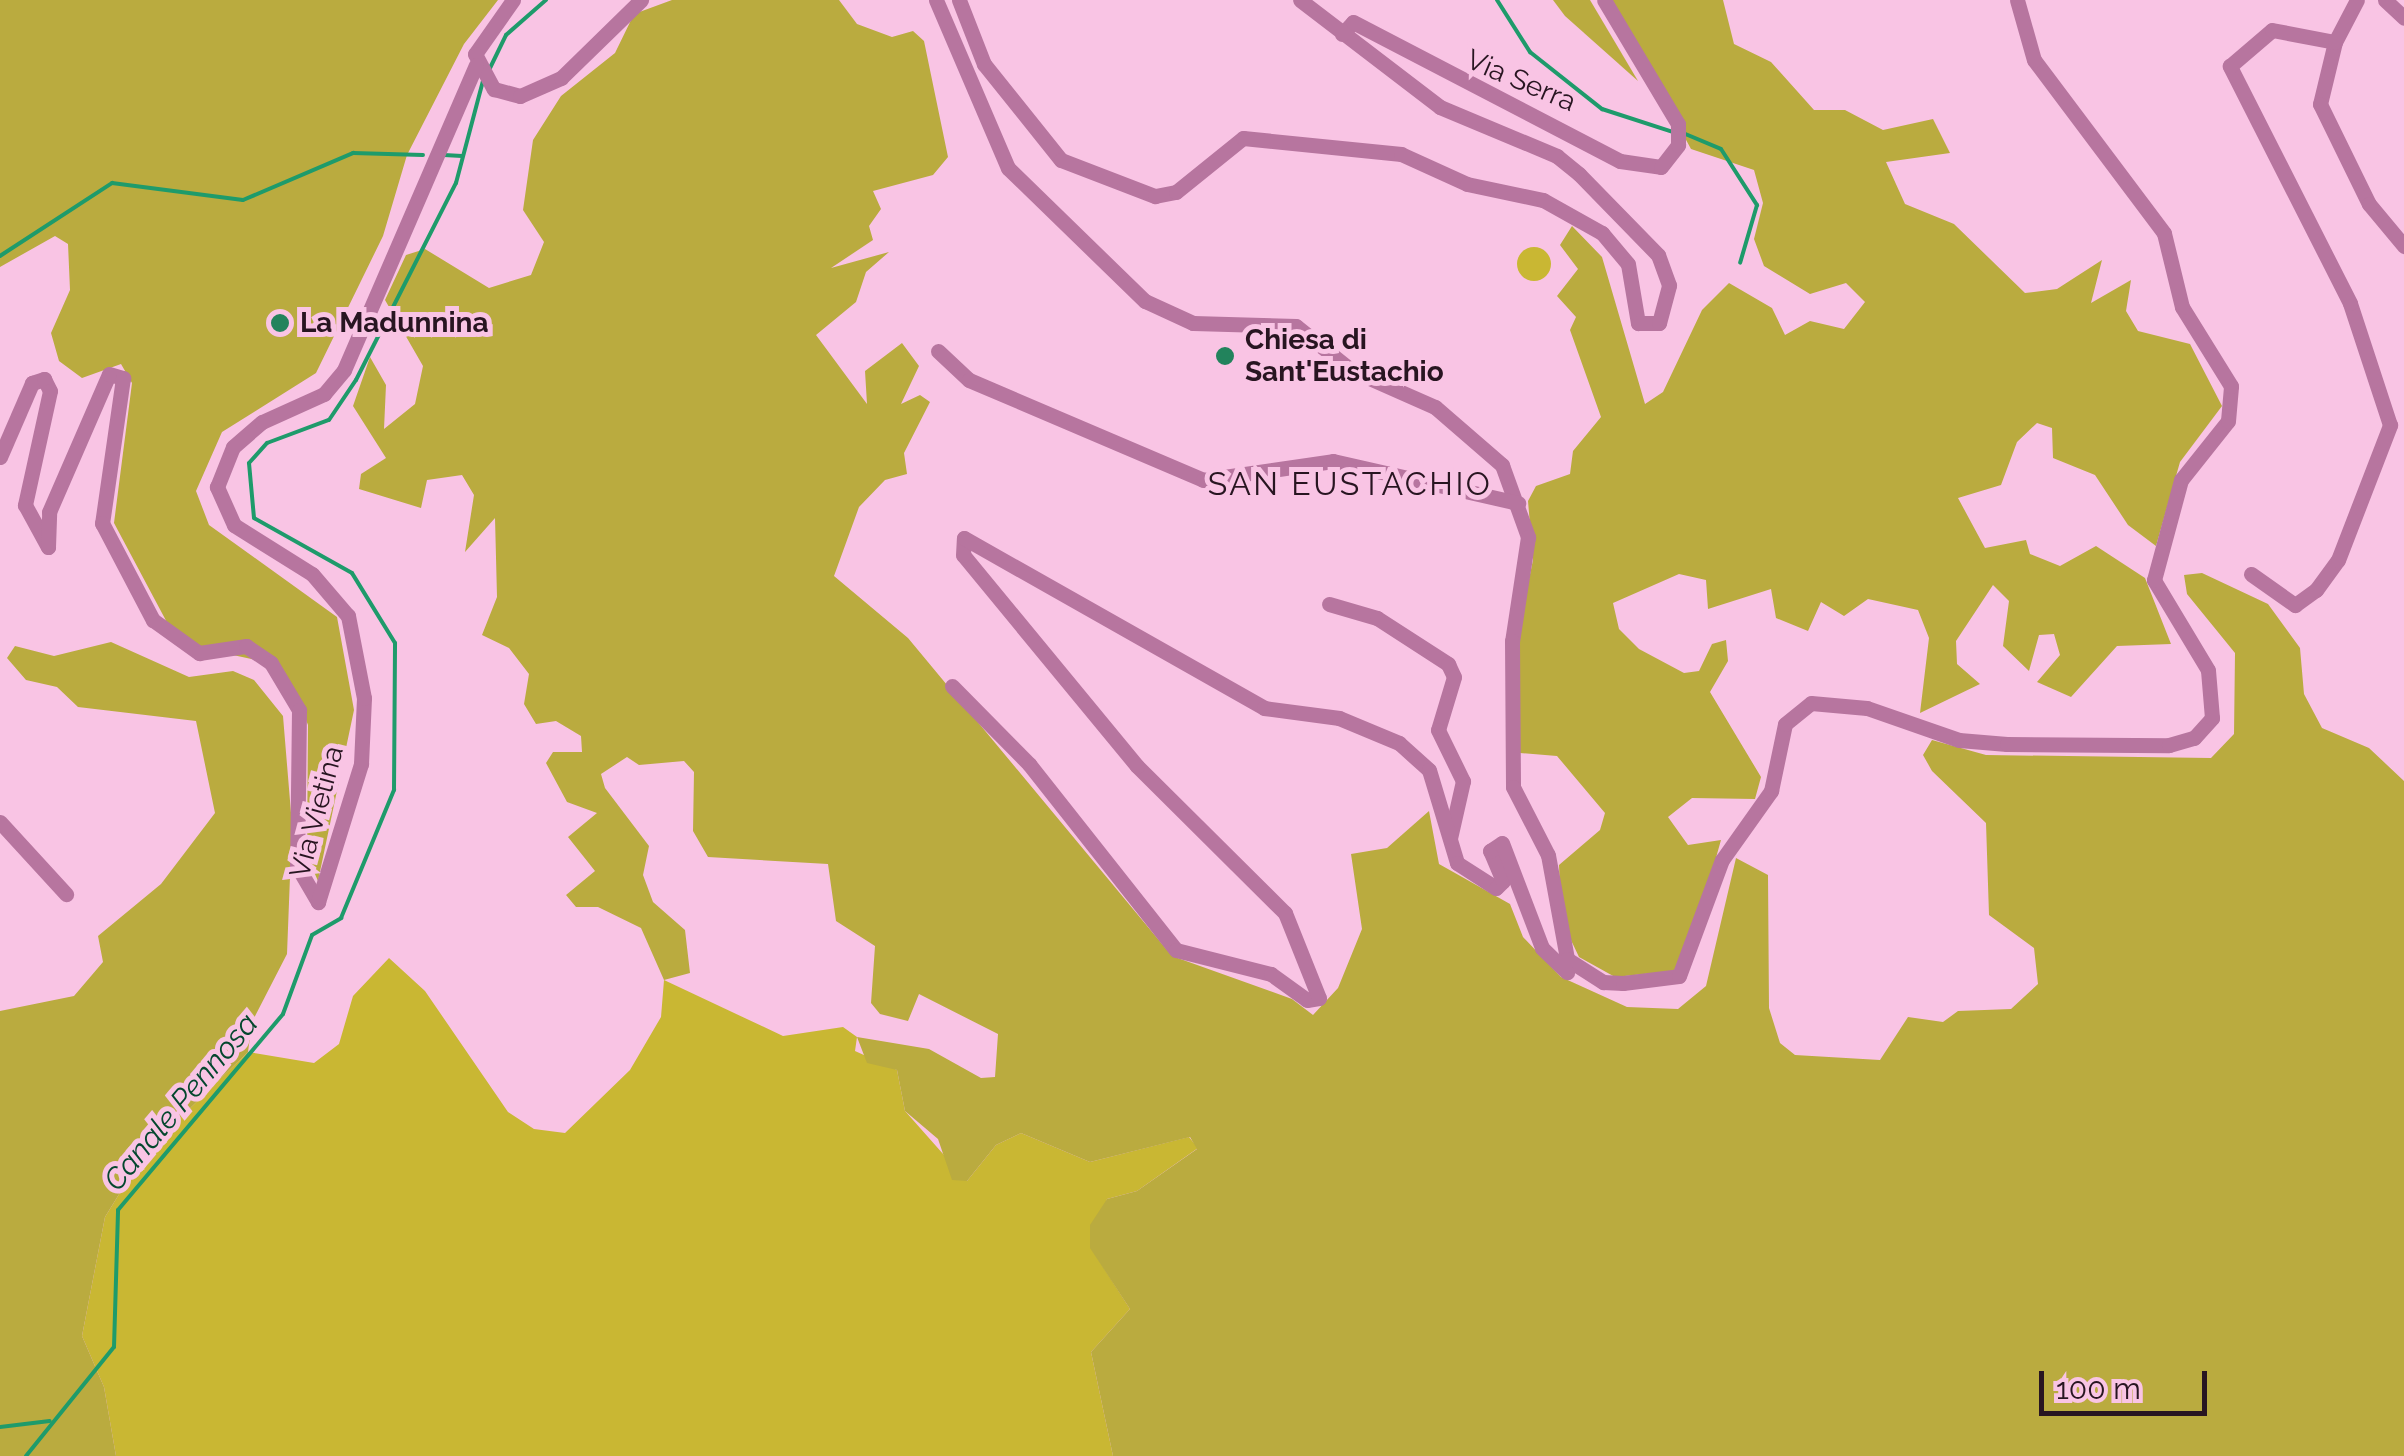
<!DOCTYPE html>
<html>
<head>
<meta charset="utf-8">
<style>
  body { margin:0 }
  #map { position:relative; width:2404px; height:1456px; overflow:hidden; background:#f9c4e4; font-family:Raleway,sans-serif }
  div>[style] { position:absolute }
  .green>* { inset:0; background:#c9b733 }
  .round { border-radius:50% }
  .forest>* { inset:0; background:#baab3f }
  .stream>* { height:4px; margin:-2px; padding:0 2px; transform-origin:2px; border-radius:2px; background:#1e9b6b }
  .minor>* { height:15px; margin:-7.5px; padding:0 7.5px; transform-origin:7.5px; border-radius:7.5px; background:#b7759f }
  .dots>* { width:28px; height:28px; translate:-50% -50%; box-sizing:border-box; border:5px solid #f9c4e4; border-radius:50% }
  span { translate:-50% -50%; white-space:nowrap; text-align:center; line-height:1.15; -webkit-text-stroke:10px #f9c4e4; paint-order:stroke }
  .street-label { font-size:28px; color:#281521 }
  .poi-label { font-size:28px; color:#281521; font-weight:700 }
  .left { translate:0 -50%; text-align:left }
  .water-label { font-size:30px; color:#04472e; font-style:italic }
  .quarter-label { font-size:32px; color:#281521; letter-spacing:2.5px }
  .scale { position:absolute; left:2039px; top:1371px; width:168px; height:45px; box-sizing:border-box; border:5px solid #281521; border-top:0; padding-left:12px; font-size:30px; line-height:35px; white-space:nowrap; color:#281521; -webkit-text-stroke:8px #f9c4e4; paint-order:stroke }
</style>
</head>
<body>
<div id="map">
  <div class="green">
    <div class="round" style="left:1517px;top:247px;width:34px;height:34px"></div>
    <div style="clip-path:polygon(389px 958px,425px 991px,508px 1112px,534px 1129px,565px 1133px,630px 1070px,661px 1017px,664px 980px,783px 1036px,843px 1027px,857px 1037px,855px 1051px,897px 1070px,905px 1111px,967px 1181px,996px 1145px,1021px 1133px,1090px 1162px,1189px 1137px,1198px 1148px,1137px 1191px,1107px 1199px,1091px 1248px,1130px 1309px,1091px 1352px,1113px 1456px,116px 1456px,104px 1387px,82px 1336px,105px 1217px,145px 1152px,248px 1052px,314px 1063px,339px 1044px,353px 996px)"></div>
  </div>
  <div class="forest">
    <div style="clip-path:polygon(0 0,498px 0,464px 44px,407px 155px,383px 236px,316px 373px,222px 432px,196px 491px,209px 525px,337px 617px,354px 710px,318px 881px,307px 856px,308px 725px,296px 694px,265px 662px,196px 647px,171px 630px,114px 523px,132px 383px,121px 364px,82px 378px,59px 361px,51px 333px,70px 290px,68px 244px,55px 236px,0 267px)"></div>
    <div style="clip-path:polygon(672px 0,839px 0,857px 24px,892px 37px,913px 31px,924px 41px,948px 157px,933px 175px,873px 191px,881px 209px,869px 226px,873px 240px,831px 268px,889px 252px,866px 272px,856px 302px,816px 335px,867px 404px,865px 371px,902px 343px,919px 366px,901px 404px,920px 395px,930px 402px,904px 453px,907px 474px,885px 480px,859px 507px,834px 576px,908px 638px,1172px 956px,1292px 999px,1313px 1015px,1338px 988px,1362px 929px,1351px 854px,1387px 848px,1429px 811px,1439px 864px,1510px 904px,1523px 937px,1561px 977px,1627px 1007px,1678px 1009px,1706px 986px,1736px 858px,1768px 875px,1769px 1008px,1780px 1043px,1795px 1055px,1880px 1060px,1908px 1017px,1943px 1022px,1958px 1011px,2011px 1009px,2038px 984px,2034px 948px,1989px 915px,1986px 823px,1932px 771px,1923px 755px,1932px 740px,1986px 755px,2211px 758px,2234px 734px,2235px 653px,2187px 594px,2184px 575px,2202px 573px,2268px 604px,2300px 648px,2304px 694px,2322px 728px,2369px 748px,2404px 781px,2404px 1456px,1113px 1456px,1091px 1352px,1130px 1309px,1090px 1248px,1090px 1225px,1107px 1199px,1137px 1191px,1197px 1149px,1190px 1137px,1090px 1162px,1021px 1133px,996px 1145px,967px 1181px,952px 1180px,938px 1139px,905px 1111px,897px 1070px,867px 1063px,857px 1037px,929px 1049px,981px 1078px,995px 1077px,998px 1034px,919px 994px,908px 1021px,880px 1014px,871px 1003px,875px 946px,836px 921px,828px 864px,708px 857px,693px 831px,694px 772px,684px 761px,639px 765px,627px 757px,601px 774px,605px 788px,649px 846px,643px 875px,653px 902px,685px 930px,690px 973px,664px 980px,641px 928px,598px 907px,576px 907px,566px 895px,595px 871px,568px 837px,597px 813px,567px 802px,546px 763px,553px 752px,582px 752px,581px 736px,556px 721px,536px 724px,524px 704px,529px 674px,509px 648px,482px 635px,497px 597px,495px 518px,465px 552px,474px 495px,462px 475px,427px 480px,421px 508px,359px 489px,361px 474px,386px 458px,353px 406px,370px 357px,386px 385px,384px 429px,415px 404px,423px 366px,385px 300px,406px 255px,425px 249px,489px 288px,531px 275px,544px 242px,523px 210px,533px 140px,561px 96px,615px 53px,634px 14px)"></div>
    <div style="clip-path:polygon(1553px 0,1590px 0,1638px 81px,1565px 16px)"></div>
    <div style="clip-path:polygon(1610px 0,1723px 0,1734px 44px,1771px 62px,1814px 110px,1845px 110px,1883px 130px,1933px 119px,1950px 153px,1886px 162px,1905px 204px,1954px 224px,2025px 293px,2057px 289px,2102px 260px,2091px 303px,2131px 280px,2126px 311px,2138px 331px,2190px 344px,2222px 406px,2180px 462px,2156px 546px,2128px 525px,2095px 475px,2053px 458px,2052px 428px,2037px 423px,2017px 442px,2001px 485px,1958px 498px,1985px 548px,2026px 540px,2030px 554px,2060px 566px,2096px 546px,2145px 578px,2171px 644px,2117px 646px,2071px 697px,2037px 682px,2060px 655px,2054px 634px,2039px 635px,2029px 671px,2003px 646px,2009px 601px,1993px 585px,1956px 641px,1957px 664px,1980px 684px,1920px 713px,1929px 638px,1918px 610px,1868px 599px,1844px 616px,1821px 602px,1808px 631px,1776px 618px,1771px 589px,1708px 609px,1706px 580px,1679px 574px,1613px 603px,1619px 629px,1639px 649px,1684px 673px,1699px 671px,1712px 644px,1726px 640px,1728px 661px,1710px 692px,1761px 777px,1755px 799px,1692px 798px,1668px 817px,1688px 845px,1721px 840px,1697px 925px,1674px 971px,1615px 977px,1579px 957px,1561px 919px,1559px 865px,1600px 830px,1605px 813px,1557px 756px,1520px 753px,1518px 632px,1533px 560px,1528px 501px,1536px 486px,1570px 474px,1573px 451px,1601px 417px,1570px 330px,1576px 317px,1557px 296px,1578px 269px,1560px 245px,1572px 226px,1602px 257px,1645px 404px,1663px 392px,1702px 310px,1729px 283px,1772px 308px,1785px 335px,1810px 321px,1844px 329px,1865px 302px,1846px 283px,1810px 294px,1764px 266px,1754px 239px,1763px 203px,1754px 170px,1691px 149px)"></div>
    <div style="clip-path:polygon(111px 642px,189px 677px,233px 671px,254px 680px,283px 716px,292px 825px,287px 954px,252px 1022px,248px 1052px,145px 1152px,105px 1217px,82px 1336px,104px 1387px,116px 1456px,0 1456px,0 1011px,74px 996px,103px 962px,98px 936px,161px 884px,215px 813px,196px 721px,78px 707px,57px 687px,26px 680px,7px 658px,15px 646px,54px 656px)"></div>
  </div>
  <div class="stream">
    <div style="left:1497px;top:0;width:62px;rotate:57.6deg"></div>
    <div style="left:1530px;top:52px;width:92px;rotate:38.4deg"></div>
    <div style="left:1602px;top:109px;width:75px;rotate:17.9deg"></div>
    <div style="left:490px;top:68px;width:37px;rotate:-64deg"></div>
    <div style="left:506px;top:35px;width:53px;rotate:-41.2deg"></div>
    <div style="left:1683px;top:133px;width:41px;rotate:22.8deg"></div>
    <div style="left:1721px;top:149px;width:67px;rotate:57.3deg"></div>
    <div style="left:1757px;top:205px;width:60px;rotate:106.3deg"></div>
    <div style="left:444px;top:155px;width:18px;rotate:3deg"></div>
    <div style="left:0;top:256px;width:134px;rotate:-33.1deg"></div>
    <div style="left:112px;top:183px;width:132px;rotate:7.4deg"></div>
    <div style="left:243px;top:200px;width:120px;rotate:-23.1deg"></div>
    <div style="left:353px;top:153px;width:70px;rotate:1.6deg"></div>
    <div style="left:0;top:1427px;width:50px;rotate:-6.8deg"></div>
    <div style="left:26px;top:1456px;width:140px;rotate:-51.1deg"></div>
    <div style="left:114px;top:1347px;width:137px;rotate:-88.3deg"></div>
    <div style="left:118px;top:1210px;width:256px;rotate:-49.9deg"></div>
    <div style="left:283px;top:1014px;width:84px;rotate:-69.8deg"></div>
    <div style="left:312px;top:935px;width:34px;rotate:-30deg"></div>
    <div style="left:341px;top:918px;width:139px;rotate:-67.5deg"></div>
    <div style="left:394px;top:790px;width:147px;rotate:-89.6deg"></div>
    <div style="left:395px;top:643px;width:82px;rotate:-121.6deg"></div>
    <div style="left:352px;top:573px;width:112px;rotate:-150.7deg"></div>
    <div style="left:254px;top:518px;width:55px;rotate:-95.2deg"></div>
    <div style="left:249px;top:463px;width:27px;rotate:-48deg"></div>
    <div style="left:267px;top:443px;width:66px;rotate:-20.4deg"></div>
    <div style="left:329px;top:420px;width:48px;rotate:-56deg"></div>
    <div style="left:356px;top:380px;width:221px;rotate:-63.1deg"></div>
    <div style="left:456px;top:183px;width:106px;rotate:-75.2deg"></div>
  </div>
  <div class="minor">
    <div style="left:513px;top:0;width:66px;rotate:125.1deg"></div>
    <div style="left:475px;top:54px;width:40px;rotate:62deg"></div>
    <div style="left:494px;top:89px;width:27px;rotate:15deg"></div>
    <div style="left:520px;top:96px;width:45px;rotate:-23.7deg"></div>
    <div style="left:561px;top:78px;width:112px;rotate:-44.3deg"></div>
    <div style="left:936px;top:0;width:183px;rotate:66.8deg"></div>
    <div style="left:1008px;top:168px;width:191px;rotate:44.2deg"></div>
    <div style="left:1145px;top:301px;width:53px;rotate:24.6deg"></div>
    <div style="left:1193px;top:323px;width:103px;rotate:1.7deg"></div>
    <div style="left:1296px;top:326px;width:70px;rotate:38.7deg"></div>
    <div style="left:1351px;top:370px;width:92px;rotate:23.8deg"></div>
    <div style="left:1435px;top:407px;width:89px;rotate:40.9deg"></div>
    <div style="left:1502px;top:465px;width:77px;rotate:70.1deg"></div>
    <div style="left:1528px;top:537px;width:105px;rotate:98.7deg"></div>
    <div style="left:1512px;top:641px;width:146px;rotate:89.6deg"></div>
    <div style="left:1513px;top:787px;width:76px;rotate:62.8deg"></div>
    <div style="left:1548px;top:855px;width:106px;rotate:79.6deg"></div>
    <div style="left:1567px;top:959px;width:43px;rotate:32.6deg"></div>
    <div style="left:1603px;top:982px;width:20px;rotate:3deg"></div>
    <div style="left:1623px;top:983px;width:56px;rotate:-7.1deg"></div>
    <div style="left:1679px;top:976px;width:124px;rotate:-69.7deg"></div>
    <div style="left:1722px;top:860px;width:85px;rotate:-54.6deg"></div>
    <div style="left:1771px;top:791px;width:68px;rotate:-78.2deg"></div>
    <div style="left:1785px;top:724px;width:33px;rotate:-39deg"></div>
    <div style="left:1811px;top:703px;width:56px;rotate:5.1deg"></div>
    <div style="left:1867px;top:708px;width:97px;rotate:19.2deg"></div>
    <div style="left:1959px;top:740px;width:48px;rotate:4.8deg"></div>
    <div style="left:2007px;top:744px;width:162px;rotate:0.4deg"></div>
    <div style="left:2169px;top:745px;width:26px;rotate:-16deg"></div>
    <div style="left:2194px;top:738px;width:27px;rotate:-48deg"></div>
    <div style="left:2212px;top:718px;width:48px;rotate:-94.8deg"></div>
    <div style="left:2208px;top:670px;width:105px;rotate:-121deg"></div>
    <div style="left:2154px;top:580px;width:104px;rotate:-74.9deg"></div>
    <div style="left:2181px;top:480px;width:75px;rotate:-51.5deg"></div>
    <div style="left:2228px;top:421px;width:35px;rotate:-85deg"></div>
    <div style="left:2231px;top:386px;width:93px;rotate:-121.8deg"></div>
    <div style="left:2182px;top:307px;width:76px;rotate:-103.7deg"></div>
    <div style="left:2164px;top:233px;width:216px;rotate:-126.9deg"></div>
    <div style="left:2034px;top:60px;width:62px;rotate:-105.8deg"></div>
    <div style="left:959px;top:0;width:69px;rotate:68.7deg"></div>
    <div style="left:984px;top:64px;width:123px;rotate:51.3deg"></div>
    <div style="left:1061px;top:160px;width:101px;rotate:21deg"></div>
    <div style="left:1155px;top:196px;width:21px;rotate:-11deg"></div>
    <div style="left:1176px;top:192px;width:86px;rotate:-38.9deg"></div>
    <div style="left:1243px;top:138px;width:159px;rotate:5.8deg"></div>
    <div style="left:1401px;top:154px;width:72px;rotate:24.4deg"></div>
    <div style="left:1467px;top:184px;width:78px;rotate:11.9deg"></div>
    <div style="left:1543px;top:200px;width:68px;rotate:29.2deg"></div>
    <div style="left:1602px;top:233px;width:40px;rotate:50deg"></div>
    <div style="left:1628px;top:264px;width:60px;rotate:80.4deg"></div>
    <div style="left:1638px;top:323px;width:21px"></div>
    <div style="left:1659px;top:323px;width:39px;rotate:-75deg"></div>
    <div style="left:1669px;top:285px;width:32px;rotate:-110deg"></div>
    <div style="left:1658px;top:255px;width:113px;rotate:-134.3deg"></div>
    <div style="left:1579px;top:174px;width:28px;rotate:-141deg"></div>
    <div style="left:1557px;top:156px;width:127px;rotate:-157.3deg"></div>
    <div style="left:1440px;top:107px;width:176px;rotate:-142.6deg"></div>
    <div style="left:2385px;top:0;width:26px;rotate:43deg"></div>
    <div style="left:1342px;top:34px;width:16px;rotate:-47deg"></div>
    <div style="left:1353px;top:22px;width:301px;rotate:27.5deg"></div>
    <div style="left:1620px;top:161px;width:41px;rotate:8.3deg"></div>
    <div style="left:1661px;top:167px;width:28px;rotate:-52deg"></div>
    <div style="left:1678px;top:145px;width:21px;rotate:-90deg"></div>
    <div style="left:1678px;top:124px;width:144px;rotate:-120.8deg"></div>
    <div style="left:2335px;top:42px;width:64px;rotate:103.6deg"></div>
    <div style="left:2320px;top:104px;width:111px;rotate:63.9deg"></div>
    <div style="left:2369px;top:204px;width:55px;rotate:50.2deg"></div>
    <div style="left:938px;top:351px;width:42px;rotate:43.1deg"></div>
    <div style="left:969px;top:380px;width:254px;rotate:23.1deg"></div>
    <div style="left:1203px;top:480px;width:131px;rotate:-8.3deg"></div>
    <div style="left:1333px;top:461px;width:190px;rotate:12.8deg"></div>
    <div style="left:0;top:457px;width:81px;rotate:-66.6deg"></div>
    <div style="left:32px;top:383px;width:13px;rotate:-18deg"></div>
    <div style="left:44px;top:379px;width:13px;rotate:63deg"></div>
    <div style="left:50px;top:391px;width:117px;rotate:102.4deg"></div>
    <div style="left:25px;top:505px;width:48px;rotate:61.3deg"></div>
    <div style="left:48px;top:547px;width:35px;rotate:-88deg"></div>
    <div style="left:49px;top:512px;width:150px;rotate:-66.5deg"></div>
    <div style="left:109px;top:374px;width:15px;rotate:16deg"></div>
    <div style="left:123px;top:378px;width:147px;rotate:98.2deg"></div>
    <div style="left:102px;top:523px;width:110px;rotate:62.3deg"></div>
    <div style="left:153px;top:620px;width:57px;rotate:35.7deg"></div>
    <div style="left:199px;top:653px;width:48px;rotate:-8.5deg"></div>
    <div style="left:246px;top:646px;width:30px;rotate:34deg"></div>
    <div style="left:271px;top:663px;width:55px;rotate:59.2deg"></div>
    <div style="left:299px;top:710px;width:156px;rotate:90.7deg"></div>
    <div style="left:297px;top:866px;width:42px;rotate:59.7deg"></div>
    <div style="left:318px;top:902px;width:145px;rotate:-72.7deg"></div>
    <div style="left:361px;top:764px;width:66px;rotate:-87.4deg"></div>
    <div style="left:364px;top:698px;width:84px;rotate:-101deg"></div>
    <div style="left:348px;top:616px;width:55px;rotate:-130.6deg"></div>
    <div style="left:312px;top:574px;width:92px;rotate:-147.9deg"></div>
    <div style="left:234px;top:525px;width:42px;rotate:-114.1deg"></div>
    <div style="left:217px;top:487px;width:43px;rotate:-68.2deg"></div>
    <div style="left:233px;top:447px;width:38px;rotate:-41deg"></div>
    <div style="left:262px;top:422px;width:68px;rotate:-24.3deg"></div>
    <div style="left:324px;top:394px;width:31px;rotate:-50deg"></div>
    <div style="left:344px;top:370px;width:332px;rotate:-66.6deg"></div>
    <div style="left:2251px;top:574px;width:54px;rotate:35.2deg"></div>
    <div style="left:2295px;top:605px;width:26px;rotate:-36deg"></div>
    <div style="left:2316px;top:590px;width:37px;rotate:-54deg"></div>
    <div style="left:2338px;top:560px;width:145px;rotate:-68.9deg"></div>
    <div style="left:2390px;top:425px;width:128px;rotate:-108.2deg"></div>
    <div style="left:2350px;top:303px;width:266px;rotate:-116.9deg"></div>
    <div style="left:2230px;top:66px;width:55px;rotate:-40.6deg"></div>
    <div style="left:2272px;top:30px;width:64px;rotate:10.8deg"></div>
    <div style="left:2335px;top:42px;width:47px;rotate:-62.4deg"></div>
    <div style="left:1329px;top:604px;width:50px;rotate:16.3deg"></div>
    <div style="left:1377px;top:618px;width:85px;rotate:32.9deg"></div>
    <div style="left:1448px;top:664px;width:14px;rotate:65deg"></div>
    <div style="left:1454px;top:677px;width:55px;rotate:106.8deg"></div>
    <div style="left:1438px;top:730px;width:57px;rotate:63.9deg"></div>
    <div style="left:1463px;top:781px;width:58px;rotate:102.8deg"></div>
    <div style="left:952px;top:686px;width:110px;rotate:45.4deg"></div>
    <div style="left:1029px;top:764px;width:237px;rotate:51.7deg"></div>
    <div style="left:1176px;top:950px;width:98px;rotate:14.2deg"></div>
    <div style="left:1271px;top:974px;width:44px;rotate:35.8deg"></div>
    <div style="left:1307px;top:1000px;width:12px;rotate:-9deg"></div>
    <div style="left:1319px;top:998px;width:92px;rotate:-111.8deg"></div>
    <div style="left:1285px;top:913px;width:209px;rotate:-135.2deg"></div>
    <div style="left:1137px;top:766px;width:273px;rotate:-129.5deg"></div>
    <div style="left:963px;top:555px;width:17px;rotate:-87deg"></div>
    <div style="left:964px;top:538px;width:345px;rotate:29.5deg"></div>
    <div style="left:1264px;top:708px;width:76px;rotate:7.6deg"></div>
    <div style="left:1339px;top:718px;width:65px;rotate:22.6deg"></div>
    <div style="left:1399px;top:743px;width:40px;rotate:42deg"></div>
    <div style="left:1429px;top:770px;width:97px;rotate:73.2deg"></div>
    <div style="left:1457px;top:863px;width:46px;rotate:32.7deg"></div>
    <div style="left:1496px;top:888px;width:10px;rotate:-45deg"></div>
    <div style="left:1503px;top:881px;width:33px;rotate:-113deg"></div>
    <div style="left:1490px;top:851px;width:14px;rotate:-34deg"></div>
    <div style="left:1502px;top:843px;width:112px;rotate:69.1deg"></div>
    <div style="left:1542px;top:948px;width:35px;rotate:44deg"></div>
    <div style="left:0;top:822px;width:98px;rotate:47.5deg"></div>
  </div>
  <div class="dots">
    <div style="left:280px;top:323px;background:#22835c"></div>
    <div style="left:1225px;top:356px;background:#22835c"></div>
  </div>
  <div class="street-label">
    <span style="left:1521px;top:81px;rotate:23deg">Via Serra</span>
    <span style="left:317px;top:812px;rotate:-75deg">Via Vietina</span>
  </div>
  <div class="poi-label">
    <span class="left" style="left:300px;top:323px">La Madunnina</span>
    <span class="left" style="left:1245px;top:356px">Chiesa di<br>Sant'Eustachio</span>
  </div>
  <div class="water-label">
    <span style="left:181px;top:1102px;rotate:-50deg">Canale Pennosa</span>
  </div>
  <div class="quarter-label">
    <span style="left:1350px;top:484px">SAN EUSTACHIO</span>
  </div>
  <div class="scale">100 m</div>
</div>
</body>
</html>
